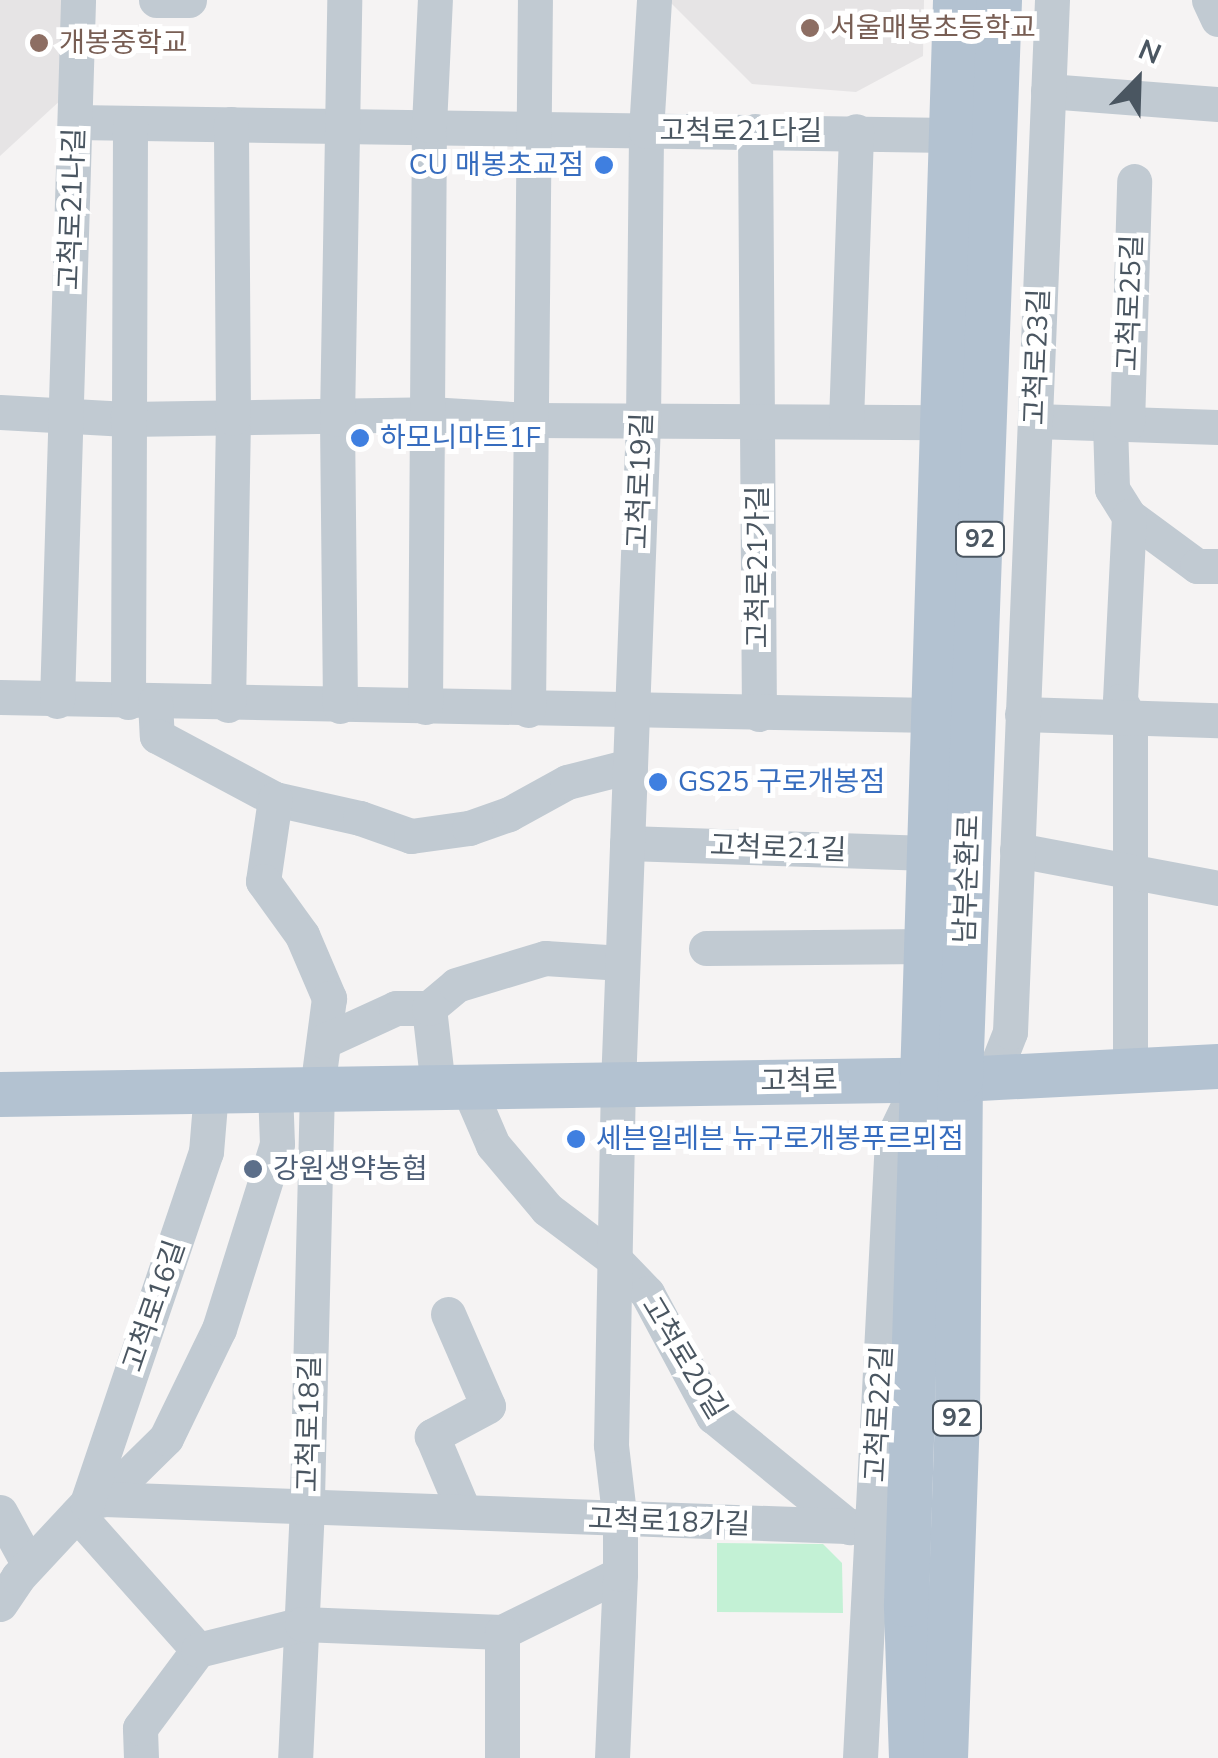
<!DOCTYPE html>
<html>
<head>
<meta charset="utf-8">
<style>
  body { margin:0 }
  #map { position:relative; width:1218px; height:1758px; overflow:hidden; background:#f5f3f3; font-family:"Nunito Sans","Noto Sans KR",sans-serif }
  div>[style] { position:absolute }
  .education>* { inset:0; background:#e6e4e5 }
  .green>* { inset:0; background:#c3f1d5 }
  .minor>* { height:35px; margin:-17.5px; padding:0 17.5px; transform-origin:17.5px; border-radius:17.5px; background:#c1cad2 }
  .major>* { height:45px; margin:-22.5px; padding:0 22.5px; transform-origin:22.5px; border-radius:22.5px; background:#b3c2d1 }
  .dots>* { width:28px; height:28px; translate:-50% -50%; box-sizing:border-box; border:5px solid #fff; border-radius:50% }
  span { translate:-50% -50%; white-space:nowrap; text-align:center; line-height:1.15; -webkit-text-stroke:10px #fff; paint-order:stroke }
  .shield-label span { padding:2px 8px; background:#fff; border:2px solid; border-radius:8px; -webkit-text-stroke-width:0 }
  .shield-label { font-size:25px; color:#4a5661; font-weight:700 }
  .education-label { font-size:28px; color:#785e54 }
  .left { translate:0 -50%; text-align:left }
  .street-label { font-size:28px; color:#4a5661 }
  .shop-label { font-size:28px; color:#366cbe }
  .right { translate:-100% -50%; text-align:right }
  .service-label { font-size:28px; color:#4e5e75 }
  .north { position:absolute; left:1088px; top:30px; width:100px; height:100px; -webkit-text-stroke:8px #fff; paint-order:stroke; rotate:23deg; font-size:28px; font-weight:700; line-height:40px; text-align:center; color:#4a5661 }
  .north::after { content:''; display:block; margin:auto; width:35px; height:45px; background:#4a5661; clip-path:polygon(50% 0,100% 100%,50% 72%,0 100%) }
</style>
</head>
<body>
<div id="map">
  <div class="education">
    <div style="clip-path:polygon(0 0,78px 0,76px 86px,0 156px)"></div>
    <div style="clip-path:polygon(668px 0,924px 0,923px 56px,856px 92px,752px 84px)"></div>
  </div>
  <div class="green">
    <div style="clip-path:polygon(717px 1543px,823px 1544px,842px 1563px,843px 1613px,717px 1612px)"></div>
  </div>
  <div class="minor">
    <div style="left:156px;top:0;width:33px"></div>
    <div style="left:1209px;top:0;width:21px;rotate:65deg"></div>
    <div style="left:1048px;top:91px;width:170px;rotate:4.4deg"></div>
    <div style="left:75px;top:122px;width:875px;rotate:0.85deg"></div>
    <div style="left:755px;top:131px;width:583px;rotate:89.61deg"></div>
    <div style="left:0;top:412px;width:127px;rotate:3.2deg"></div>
    <div style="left:127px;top:419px;width:302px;rotate:-0.9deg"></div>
    <div style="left:429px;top:414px;width:102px;rotate:3.4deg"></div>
    <div style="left:531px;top:420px;width:411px;rotate:0.3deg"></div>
    <div style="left:846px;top:421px;width:290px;rotate:-88deg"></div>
    <div style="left:1035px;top:421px;width:183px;rotate:1.9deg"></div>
    <div style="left:1110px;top:424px;width:65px;rotate:88.2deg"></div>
    <div style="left:1112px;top:489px;width:32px;rotate:58deg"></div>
    <div style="left:1129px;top:516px;width:84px;rotate:36.3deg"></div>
    <div style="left:1197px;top:566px;width:21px"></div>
    <div style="left:1127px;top:424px;width:243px;rotate:-88.3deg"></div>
    <div style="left:1129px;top:516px;width:185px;rotate:92.8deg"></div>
    <div style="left:1120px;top:701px;width:20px;rotate:60deg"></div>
    <div style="left:1130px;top:718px;width:352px;rotate:90deg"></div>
    <div style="left:0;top:697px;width:933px;rotate:1.11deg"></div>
    <div style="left:57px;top:701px;width:701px;rotate:-88.28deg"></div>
    <div style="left:128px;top:702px;width:579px;rotate:-89.8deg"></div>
    <div style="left:155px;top:702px;width:34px;rotate:87deg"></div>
    <div style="left:157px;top:736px;width:134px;rotate:28.1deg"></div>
    <div style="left:275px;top:799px;width:87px;rotate:12.6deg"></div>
    <div style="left:360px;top:818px;width:54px;rotate:19.4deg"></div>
    <div style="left:411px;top:836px;width:59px;rotate:-7.9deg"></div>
    <div style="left:469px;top:828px;width:42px;rotate:-19.3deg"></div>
    <div style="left:509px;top:814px;width:66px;rotate:-28.9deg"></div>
    <div style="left:567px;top:782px;width:65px;rotate:-14.3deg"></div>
    <div style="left:228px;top:705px;width:287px;rotate:-89deg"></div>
    <div style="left:233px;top:418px;width:294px;rotate:-90.4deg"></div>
    <div style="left:340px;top:706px;width:287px;rotate:-90.6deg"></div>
    <div style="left:337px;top:419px;width:419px;rotate:-89deg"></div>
    <div style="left:425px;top:707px;width:582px;rotate:-89.61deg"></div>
    <div style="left:429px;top:125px;width:125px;rotate:-87.3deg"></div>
    <div style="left:528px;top:710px;width:710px;rotate:-89.44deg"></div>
    <div style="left:1022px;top:714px;width:196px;rotate:1.8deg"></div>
    <div style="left:275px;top:799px;width:83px;rotate:98.3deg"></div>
    <div style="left:263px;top:881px;width:67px;rotate:54.2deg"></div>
    <div style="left:302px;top:935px;width:69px;rotate:66.8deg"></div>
    <div style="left:329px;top:998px;width:92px;rotate:97.5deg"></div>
    <div style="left:317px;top:1089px;width:418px;rotate:91.4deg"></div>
    <div style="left:307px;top:1507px;width:251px;rotate:92.7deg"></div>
    <div style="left:627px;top:843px;width:302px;rotate:1.9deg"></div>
    <div style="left:1017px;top:850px;width:205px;rotate:10.7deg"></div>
    <div style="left:706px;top:948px;width:220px;rotate:-0.5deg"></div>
    <div style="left:324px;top:1041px;width:79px;rotate:-24.6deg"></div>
    <div style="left:396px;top:1008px;width:33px"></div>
    <div style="left:992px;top:1078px;width:49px;rotate:-68.6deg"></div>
    <div style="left:1010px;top:1032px;width:1033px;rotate:-87.67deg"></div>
    <div style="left:438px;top:1087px;width:80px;rotate:-96.5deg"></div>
    <div style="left:429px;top:1008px;width:35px;rotate:-40deg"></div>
    <div style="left:456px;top:985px;width:93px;rotate:-16.9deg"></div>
    <div style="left:545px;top:958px;width:77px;rotate:3.7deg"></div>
    <div style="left:468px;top:1087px;width:63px;rotate:66.7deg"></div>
    <div style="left:493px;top:1145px;width:84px;rotate:49.8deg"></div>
    <div style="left:547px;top:1209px;width:86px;rotate:37deg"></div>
    <div style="left:616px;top:1261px;width:45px;rotate:45.9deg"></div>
    <div style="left:647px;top:1293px;width:140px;rotate:61.8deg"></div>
    <div style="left:713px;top:1416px;width:176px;rotate:39.2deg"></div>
    <div style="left:448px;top:1314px;width:100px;rotate:66.5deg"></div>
    <div style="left:488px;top:1406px;width:64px;rotate:151.8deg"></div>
    <div style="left:432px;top:1436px;width:82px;rotate:67.2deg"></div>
    <div style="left:104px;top:1499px;width:87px;rotate:-44.5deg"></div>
    <div style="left:166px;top:1438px;width:121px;rotate:-64.1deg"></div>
    <div style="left:219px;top:1329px;width:194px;rotate:-72.6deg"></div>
    <div style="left:277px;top:1144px;width:54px;rotate:-92.1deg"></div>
    <div style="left:87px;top:1503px;width:17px;rotate:-13deg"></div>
    <div style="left:104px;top:1499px;width:771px;rotate:2.08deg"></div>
    <div style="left:0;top:1512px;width:60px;rotate:61.3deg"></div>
    <div style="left:77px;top:1514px;width:182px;rotate:48.3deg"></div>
    <div style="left:0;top:1604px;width:32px;rotate:-56deg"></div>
    <div style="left:18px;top:1577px;width:101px;rotate:-47deg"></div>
    <div style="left:87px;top:1503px;width:371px;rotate:-71.3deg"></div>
    <div style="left:206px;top:1152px;width:61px;rotate:-85.3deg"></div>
    <div style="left:141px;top:1758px;width:30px;rotate:-92deg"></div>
    <div style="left:140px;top:1728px;width:97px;rotate:-53.4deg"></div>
    <div style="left:198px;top:1650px;width:107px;rotate:-14deg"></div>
    <div style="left:302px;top:1624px;width:200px;rotate:2.3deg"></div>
    <div style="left:502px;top:1632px;width:131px;rotate:-26.2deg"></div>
    <div style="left:502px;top:1758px;width:126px;rotate:-90deg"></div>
    <div style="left:612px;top:1758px;width:184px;rotate:-87.5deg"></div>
    <div style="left:620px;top:1574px;width:52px;rotate:-90deg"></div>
    <div style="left:620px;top:1522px;width:78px;rotate:-96.7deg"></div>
    <div style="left:611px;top:1445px;width:360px;rotate:-88.9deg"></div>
    <div style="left:618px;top:1085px;width:664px;rotate:-87.84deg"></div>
    <div style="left:643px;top:421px;width:290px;rotate:-89.4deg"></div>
    <div style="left:646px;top:131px;width:131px;rotate:-86.5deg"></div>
    <div style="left:860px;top:1758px;width:620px;rotate:-87.04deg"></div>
    <div style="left:892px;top:1139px;width:62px;rotate:-64.3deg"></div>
  </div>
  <div class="major">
    <div style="left:0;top:1094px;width:960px;rotate:-0.9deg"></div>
    <div style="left:960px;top:1079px;width:258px;rotate:-2.9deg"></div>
    <div style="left:911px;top:1758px;width:154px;rotate:-91.9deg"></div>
    <div style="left:906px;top:1604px;width:1605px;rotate:-88.25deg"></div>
    <div style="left:945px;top:1758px;width:340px;rotate:-88deg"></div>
    <div style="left:957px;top:1418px;width:339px;rotate:-89.5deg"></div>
    <div style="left:960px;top:1079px;width:1080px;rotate:-87.93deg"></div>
  </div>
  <div class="dots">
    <div style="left:810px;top:28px;background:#8d6e63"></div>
    <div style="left:39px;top:43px;background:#8d6e63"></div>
    <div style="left:604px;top:165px;background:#3f7fe0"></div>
    <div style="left:360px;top:438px;background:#3f7fe0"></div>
    <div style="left:658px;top:782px;background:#3f7fe0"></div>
    <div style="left:576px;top:1139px;background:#3f7fe0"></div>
    <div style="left:253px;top:1169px;background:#5c6f8a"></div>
  </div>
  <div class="shield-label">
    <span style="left:980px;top:539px">92</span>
    <span style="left:957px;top:1418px">92</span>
  </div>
  <div class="education-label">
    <span class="left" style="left:830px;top:28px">서울매봉초등학교</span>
    <span class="left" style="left:59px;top:43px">개봉중학교</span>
  </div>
  <div class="street-label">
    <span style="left:741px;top:131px">고척로21다길</span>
    <span style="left:72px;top:209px;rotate:-88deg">고척로21나길</span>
    <span style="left:1130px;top:303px;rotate:-88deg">고척로25길</span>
    <span style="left:1037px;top:357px;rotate:-88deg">고척로23길</span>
    <span style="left:640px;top:481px;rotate:-88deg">고척로19길</span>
    <span style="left:758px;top:567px;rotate:-90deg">고척로21가길</span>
    <span style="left:778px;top:848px;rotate:2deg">고척로21길</span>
    <span style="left:967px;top:879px;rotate:-88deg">남부순환로</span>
    <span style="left:799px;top:1081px;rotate:-1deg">고척로</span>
    <span style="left:154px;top:1306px;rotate:-71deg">고척로16길</span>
    <span style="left:684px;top:1358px;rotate:59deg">고척로20길</span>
    <span style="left:879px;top:1414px;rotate:-87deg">고척로22길</span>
    <span style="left:309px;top:1424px;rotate:-89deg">고척로18길</span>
    <span style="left:669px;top:1522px;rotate:2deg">고척로18가길</span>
  </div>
  <div class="shop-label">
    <span class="right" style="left:584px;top:165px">CU 매봉초교점</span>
    <span class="left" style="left:380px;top:438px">하모니마트1F</span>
    <span class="left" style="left:678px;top:782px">GS25 구로개봉점</span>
    <span class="left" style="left:596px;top:1139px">세븐일레븐 뉴구로개봉푸르뫼점</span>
  </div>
  <div class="service-label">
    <span class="left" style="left:273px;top:1169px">강원생약농협</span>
  </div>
  <div class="north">N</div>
</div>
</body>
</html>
